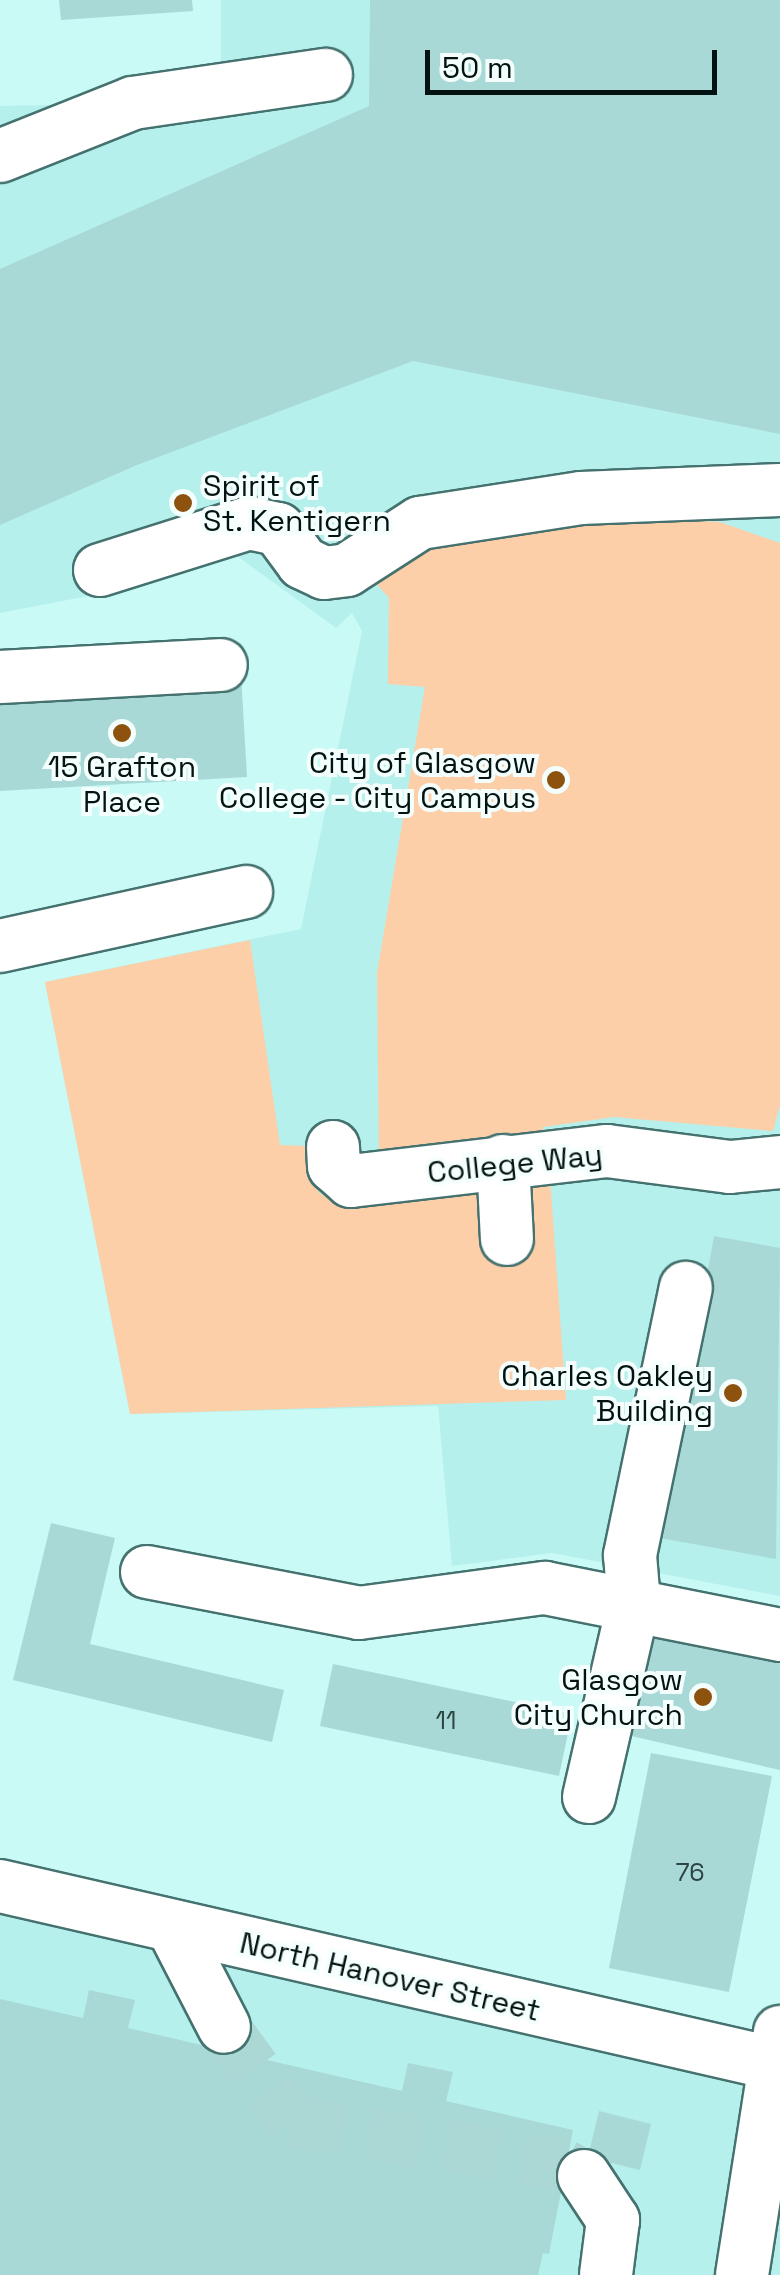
<!DOCTYPE html>
<html>
<head>
<meta charset="utf-8">
<style>
  body { margin:0 }
  #map { position:relative; width:780px; height:2275px; overflow:hidden; background:#c9faf6; font-family:"Space Grotesk",sans-serif }
  div>[style] { position:absolute }
  .built>* { inset:0; background:#b5f0ec }
  .green>* { inset:0; background:#fdcfa9 }
  .building>* { inset:0; background:#a9d9d6 }
  .minor-tunnel>* { height:52px; margin-top:-26px; transform-origin:0; background:repeating-linear-gradient(90deg,#abd7d4 0 52px,transparent 0 78px) }
  .roads { filter:drop-shadow(2px 0 #45726f) drop-shadow(-2px 0 #45726f) drop-shadow(0 2px #45726f) drop-shadow(0 -2px #45726f) }
  .minor>* { height:52px; margin:-26px; padding:0 26px; transform-origin:26px; border-radius:26px; background:#fff }
  .dots>* { width:28px; height:28px; translate:-50% -50%; box-sizing:border-box; border:5px solid #f4fefd; border-radius:50% }
  span { translate:-50% -50%; white-space:nowrap; text-align:center; line-height:1.15; -webkit-text-stroke:8px #f4fefd; paint-order:stroke }
  .number-label { font-size:25px; color:#2c4443 }
  .number-label span { -webkit-text-stroke-width:0 }
  .poi-label { font-size:30px; color:#021312 }
  .left { translate:0 -50%; text-align:left }
  .right { translate:-100% -50%; text-align:right }
  .street-label { font-size:30px; color:#021312 }
  .scale { position:absolute; left:425px; top:50px; width:292px; height:45px; box-sizing:border-box; border:5px solid #021312; border-top:0; padding-left:12px; font-size:30px; line-height:35px; white-space:nowrap; color:#021312; -webkit-text-stroke:8px #f4fefd; paint-order:stroke }
</style>
</head>
<body>
<div id="map">
  <div class="built">
    <div style="clip-path:polygon(221px 0,780px 0,780px 1596px,552px 1553px,452px 1566px,438px 1406px,130px 1414px,45px 982px,301px 929px,362px 631px,352px 613px,336px 628px,237px 556px,109px 592px,0 613px,0 106px,221px 101px)"></div>
    <div style="clip-path:polygon(0 1885px,780px 2065px,780px 2275px,0 2275px)"></div>
  </div>
  <div class="green">
    <div style="clip-path:polygon(581px 515px,720px 522px,780px 543px,780px 1105px,773px 1131px,614px 1117px,543px 1127px,543px 1143px,379px 1160px,377px 973px,425px 687px,388px 684px,389px 598px,374px 581px,409px 541px)"></div>
    <div style="clip-path:polygon(250px 940px,280px 1145px,309px 1146px,319px 1193px,336px 1200px,549px 1163px,566px 1400px,130px 1414px,45px 982px)"></div>
  </div>
  <div class="building">
    <div style="clip-path:polygon(59px 0,192px 0,193px 11px,61px 20px)"></div>
    <div style="clip-path:polygon(370px 0,780px 0,780px 434px,413px 361px,137px 465px,0 525px,0 269px,369px 106px)"></div>
    <div style="clip-path:polygon(241px 674px,247px 777px,0 791px,0 688px)"></div>
    <div style="clip-path:polygon(714px 1236px,780px 1248px,776px 1559px,660px 1538px)"></div>
    <div style="clip-path:polygon(51px 1523px,115px 1538px,90px 1644px,284px 1690px,272px 1742px,13px 1680px)"></div>
    <div style="clip-path:polygon(641px 1630px,780px 1661px,780px 1770px,618px 1733px)"></div>
    <div style="clip-path:polygon(333px 1664px,572px 1714px,559px 1776px,320px 1726px)"></div>
    <div style="clip-path:polygon(569px 1668px,587px 1670px,584px 1688px,566px 1686px)"></div>
    <div style="clip-path:polygon(651px 1753px,772px 1776px,729px 1992px,609px 1968px)"></div>
    <div style="clip-path:polygon(89px 1990px,135px 2000px,128px 2028px,402px 2091px,408px 2063px,453px 2072px,446px 2101px,573px 2130px,549px 2254px,543px 2253px,538px 2275px,0 2275px,0 1999px,83px 2018px)"></div>
    <div style="clip-path:polygon(599px 2111px,651px 2124px,640px 2170px,588px 2157px)"></div>
  </div>
  <div class="minor-tunnel">
    <div style="left:224px;top:2027px;width:116px;rotate:54.1deg"></div>
    <div style="left:292px;top:2121px;width:276px;rotate:9.2deg"></div>
    <div style="left:564px;top:2165px;width:23px;rotate:29deg"></div>
  </div>
  <div class="roads">
    <div class="minor">
      <div style="left:0;top:156px;width:143px;rotate:-21.7deg"></div>
      <div style="left:133px;top:103px;width:195px;rotate:-8.3deg"></div>
      <div style="left:100px;top:570px;width:156px;rotate:-17.5deg"></div>
      <div style="left:249px;top:523px;width:30px;rotate:12deg"></div>
      <div style="left:278px;top:529px;width:42px;rotate:53.7deg"></div>
      <div style="left:303px;top:563px;width:23px;rotate:25deg"></div>
      <div style="left:324px;top:573px;width:23px;rotate:-7deg"></div>
      <div style="left:347px;top:570px;width:87px;rotate:-32.8deg"></div>
      <div style="left:420px;top:523px;width:163px;rotate:-8.8deg"></div>
      <div style="left:581px;top:498px;width:199px;rotate:-2.3deg"></div>
      <div style="left:0;top:677px;width:221px;rotate:-3.1deg"></div>
      <div style="left:0;top:946px;width:252px;rotate:-12.4deg"></div>
      <div style="left:333px;top:1147px;width:19px;rotate:87deg"></div>
      <div style="left:334px;top:1166px;width:23px;rotate:41deg"></div>
      <div style="left:351px;top:1181px;width:258px;rotate:-6.7deg"></div>
      <div style="left:607px;top:1151px;width:124px;rotate:7.4deg"></div>
      <div style="left:730px;top:1167px;width:50px;rotate:-5.7deg"></div>
      <div style="left:503px;top:1161px;width:78px;rotate:87.1deg"></div>
      <div style="left:147px;top:1572px;width:216px;rotate:10.9deg"></div>
      <div style="left:359px;top:1613px;width:188px;rotate:-7.7deg"></div>
      <div style="left:545px;top:1588px;width:240px;rotate:11.3deg"></div>
      <div style="left:589px;top:1797px;width:200px;rotate:-77deg"></div>
      <div style="left:634px;top:1602px;width:47px;rotate:-94.9deg"></div>
      <div style="left:630px;top:1555px;width:273px;rotate:-78.2deg"></div>
      <div style="left:0;top:1886px;width:800px;rotate:12.92deg"></div>
      <div style="left:173px;top:1928px;width:111px;rotate:62.7deg"></div>
      <div style="left:584px;top:2176px;width:53px;rotate:56.6deg"></div>
      <div style="left:613px;top:2220px;width:55px;rotate:97.3deg"></div>
      <div style="left:742px;top:2275px;width:246px;rotate:-81.1deg"></div>
    </div>
  </div>
  <div class="dots">
    <div style="left:183px;top:503px;background:#8d520e"></div>
    <div style="left:122px;top:733px;background:#8d520e"></div>
    <div style="left:556px;top:780px;background:#8d520e"></div>
    <div style="left:733px;top:1393px;background:#8d520e"></div>
    <div style="left:703px;top:1697px;background:#8d520e"></div>
  </div>
  <div class="number-label">
    <span style="left:446px;top:1720px">11</span>
    <span style="left:690px;top:1872px">76</span>
  </div>
  <div class="poi-label">
    <span class="left" style="left:203px;top:503px">Spirit of<br>St. Kentigern</span>
    <span class="right" style="left:536px;top:780px">City of Glasgow<br>College - City Campus</span>
    <span style="left:122px;top:784px">15 Grafton<br>Place</span>
    <span class="right" style="left:713px;top:1393px">Charles Oakley<br>Building</span>
    <span class="right" style="left:683px;top:1697px">Glasgow<br>City Church</span>
  </div>
  <div class="street-label">
    <span style="left:515px;top:1164px;rotate:-6deg">College Way</span>
    <span style="left:390px;top:1977px;rotate:13deg">North Hanover Street</span>
  </div>
  <div class="scale">50 m</div>
</div>
</body>
</html>
